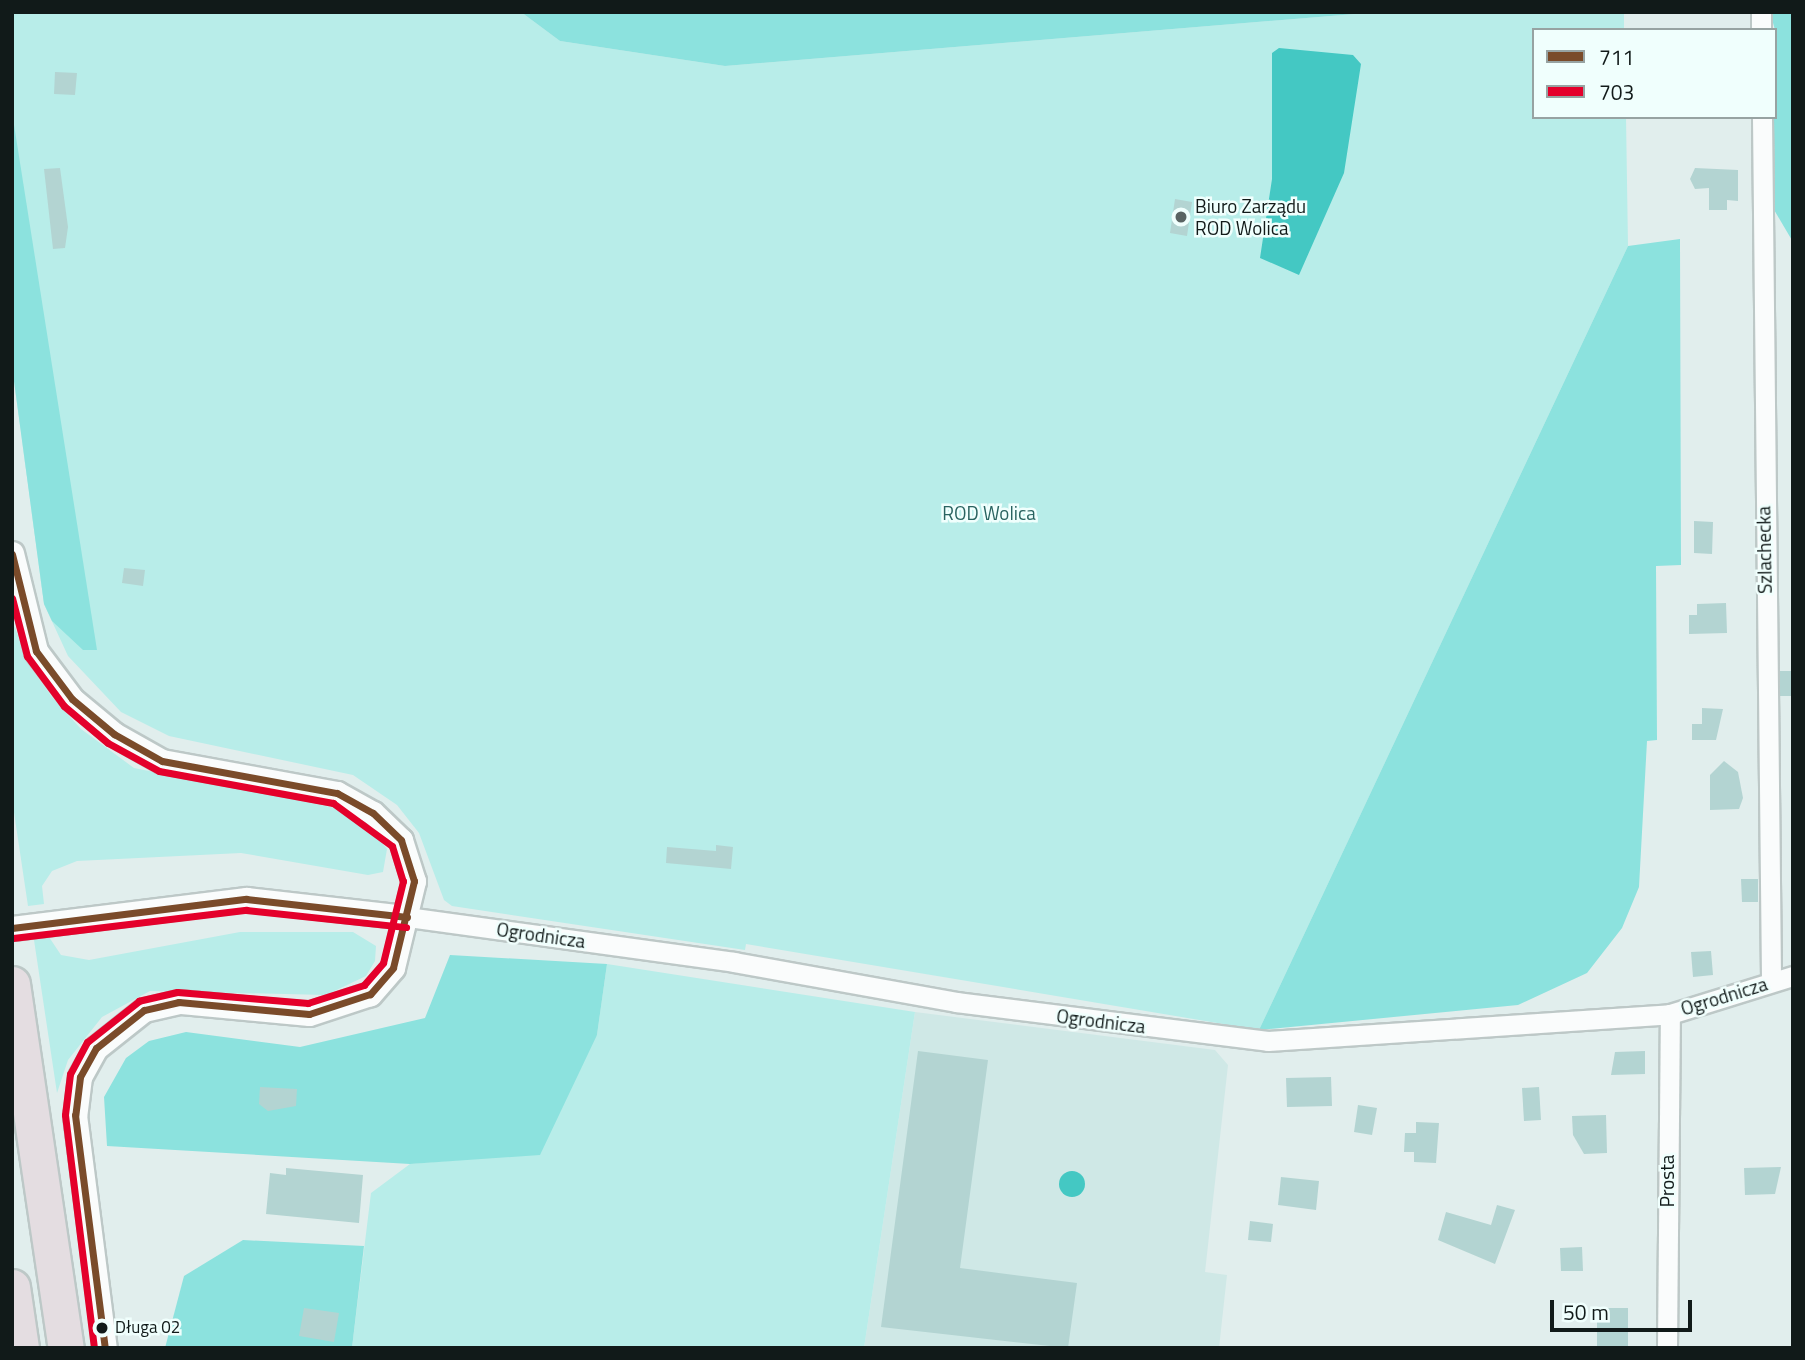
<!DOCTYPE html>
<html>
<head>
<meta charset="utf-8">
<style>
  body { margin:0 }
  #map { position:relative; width:1805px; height:1360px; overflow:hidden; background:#e1eeed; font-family:"Titillium Web",sans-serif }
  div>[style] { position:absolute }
  .built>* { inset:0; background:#cfe8e6 }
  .green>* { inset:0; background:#b8ede9 }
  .forest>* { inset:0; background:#8ce2de }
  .water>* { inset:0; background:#44c8c3 }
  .round { border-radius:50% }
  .building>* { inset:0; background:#b3d4d2 }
  .roads { filter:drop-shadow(2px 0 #bdc8c7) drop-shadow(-2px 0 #bdc8c7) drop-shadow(0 2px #bdc8c7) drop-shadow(0 -2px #bdc8c7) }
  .minor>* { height:19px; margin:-9.5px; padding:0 9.5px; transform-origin:9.5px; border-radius:9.5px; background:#fafcfc }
  .tertiary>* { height:23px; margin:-11.5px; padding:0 11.5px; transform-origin:11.5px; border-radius:11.5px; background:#fafcfc }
  .motorway>* { height:35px; margin:-17.5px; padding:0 17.5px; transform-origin:17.5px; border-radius:17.5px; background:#e4dde1 }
  .bus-1>* { height:7px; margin:-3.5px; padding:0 3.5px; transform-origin:3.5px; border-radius:3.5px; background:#7a4b2a }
  .bus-2>* { height:7px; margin:-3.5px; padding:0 3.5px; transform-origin:3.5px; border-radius:3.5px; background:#e4002b }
  .dots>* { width:19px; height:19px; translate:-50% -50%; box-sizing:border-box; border:4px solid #f0fffd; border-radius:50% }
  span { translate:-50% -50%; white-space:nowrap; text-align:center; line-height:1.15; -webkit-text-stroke:5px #f0fffd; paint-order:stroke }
  .bus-label { font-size:17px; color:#111a19 }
  .left { translate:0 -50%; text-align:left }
  .poi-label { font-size:19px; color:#111a19 }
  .park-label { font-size:19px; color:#296360 }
  .street-label { font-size:19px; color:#111a19 }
  .frame { position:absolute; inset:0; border:14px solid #111a19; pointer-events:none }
  .legend { position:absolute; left:1532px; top:28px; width:245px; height:91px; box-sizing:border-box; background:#f0fffd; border:2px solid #97a3a2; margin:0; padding:9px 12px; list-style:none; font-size:21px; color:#111a19 }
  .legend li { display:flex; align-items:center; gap:14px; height:35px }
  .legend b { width:35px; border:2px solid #97a3a2 }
  .scale { position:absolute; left:1550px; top:1300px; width:142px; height:32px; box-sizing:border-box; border:4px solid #111a19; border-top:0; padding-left:9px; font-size:21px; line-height:24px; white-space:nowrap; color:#111a19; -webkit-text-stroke:5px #f0fffd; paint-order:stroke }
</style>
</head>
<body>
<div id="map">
  <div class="built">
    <div style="clip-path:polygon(915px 1012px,1215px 1050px,1228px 1065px,1205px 1272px,1227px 1275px,1219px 1348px,864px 1348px)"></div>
  </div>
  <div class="green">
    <div style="clip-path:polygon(12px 12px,521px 12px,560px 41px,725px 66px,1379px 12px,1624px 12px,1624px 30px,1534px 30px,1534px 117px,1626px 117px,1628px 246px,1259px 1030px,746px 944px,745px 950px,452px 906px,444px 900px,419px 833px,397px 805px,353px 775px,169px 736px,121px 712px,68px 656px,44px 604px,12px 366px)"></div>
    <div style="clip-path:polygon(12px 620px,31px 668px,52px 697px,81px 729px,134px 768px,341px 809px,368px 826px,387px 849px,383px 872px,368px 875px,241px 853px,77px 861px,52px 871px,42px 886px,44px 904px,28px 906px,12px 799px)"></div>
    <div style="clip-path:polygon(240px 932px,353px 932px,376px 946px,375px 961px,366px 976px,326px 995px,150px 991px,102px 1017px,68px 1060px,57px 1093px,34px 940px,49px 937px,61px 955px,89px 960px)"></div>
    <div style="clip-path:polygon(607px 964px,915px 1012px,864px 1348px,352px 1348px,371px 1193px,410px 1164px,482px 1158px,597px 1035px)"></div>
  </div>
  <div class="forest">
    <div style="clip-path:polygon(521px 12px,1379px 12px,725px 66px,560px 41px)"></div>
    <div style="clip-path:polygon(1770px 12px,1793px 12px,1793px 242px,1773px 208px,1775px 30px)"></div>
    <div style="clip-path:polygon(12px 112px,97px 650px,83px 650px,52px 621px,44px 604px,12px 366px)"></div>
    <div style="clip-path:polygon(1680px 239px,1681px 565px,1656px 566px,1657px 740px,1647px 741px,1639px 887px,1622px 928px,1587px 973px,1518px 1005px,1259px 1030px,1628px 246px)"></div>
    <div style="clip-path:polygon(450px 955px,607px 964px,597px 1035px,540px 1155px,410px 1164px,107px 1146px,104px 1097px,126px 1058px,149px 1041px,186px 1032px,300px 1047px,425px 1018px)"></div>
    <div style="clip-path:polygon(243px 1240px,364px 1246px,352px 1348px,165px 1348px,184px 1276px)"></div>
  </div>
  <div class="water">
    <div style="clip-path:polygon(1279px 48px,1353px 55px,1361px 64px,1344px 173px,1299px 275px,1260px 258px,1272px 179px,1272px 53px)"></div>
    <div class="round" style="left:1059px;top:1171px;width:26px;height:26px"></div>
  </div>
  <div class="building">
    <div style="clip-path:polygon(55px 72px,77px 73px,75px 95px,54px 94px)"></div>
    <div style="clip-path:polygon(60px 168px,68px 227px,65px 248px,53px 249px,44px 169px)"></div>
    <div style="clip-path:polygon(1695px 168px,1738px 170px,1738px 201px,1727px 200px,1727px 210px,1709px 210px,1709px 188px,1695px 189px,1690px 179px)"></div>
    <div style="clip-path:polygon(1175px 199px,1192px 202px,1187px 236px,1170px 233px)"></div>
    <div style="clip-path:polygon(1694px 521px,1713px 522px,1712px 554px,1694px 553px)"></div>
    <div style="clip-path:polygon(124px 568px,145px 570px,143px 586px,122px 583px)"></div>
    <div style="clip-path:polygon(1726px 603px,1727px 633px,1689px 634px,1689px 615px,1697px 615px,1697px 604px)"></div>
    <div style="clip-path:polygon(1780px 671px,1793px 671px,1793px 696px,1780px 696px)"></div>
    <div style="clip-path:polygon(1702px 708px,1723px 709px,1716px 740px,1692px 740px,1692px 724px,1702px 724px)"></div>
    <div style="clip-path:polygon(1724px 761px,1738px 772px,1743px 798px,1739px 809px,1710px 810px,1710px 775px)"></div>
    <div style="clip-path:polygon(716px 845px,733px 847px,731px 869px,666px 863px,667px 847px,716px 851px)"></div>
    <div style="clip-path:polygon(1741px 879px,1758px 879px,1758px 902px,1742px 902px)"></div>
    <div style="clip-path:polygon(1711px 951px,1713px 975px,1693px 977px,1691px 952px)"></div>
    <div style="clip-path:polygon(918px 1051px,988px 1060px,960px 1268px,1077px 1283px,1068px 1348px,881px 1327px)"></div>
    <div style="clip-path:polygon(1645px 1051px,1645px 1074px,1611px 1075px,1615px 1052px)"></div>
    <div style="clip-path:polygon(1331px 1077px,1332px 1106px,1287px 1107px,1286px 1078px)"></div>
    <div style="clip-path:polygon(260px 1087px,297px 1089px,296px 1106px,268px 1111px,259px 1104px)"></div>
    <div style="clip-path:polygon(1539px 1087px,1541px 1120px,1524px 1121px,1522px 1088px)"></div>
    <div style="clip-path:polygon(1358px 1105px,1377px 1108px,1372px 1135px,1354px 1132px)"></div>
    <div style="clip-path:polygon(1606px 1115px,1607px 1153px,1584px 1154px,1573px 1135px,1572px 1116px)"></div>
    <div style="clip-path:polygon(1416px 1122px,1439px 1123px,1436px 1163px,1414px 1162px,1414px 1152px,1404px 1152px,1405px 1133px,1416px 1133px)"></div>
    <div style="clip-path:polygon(1781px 1167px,1775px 1194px,1745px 1195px,1744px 1168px)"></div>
    <div style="clip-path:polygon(286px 1168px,363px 1175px,359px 1223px,266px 1214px,270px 1173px,286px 1175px)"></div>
    <div style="clip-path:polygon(1281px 1177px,1319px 1181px,1316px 1210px,1278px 1205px)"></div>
    <div style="clip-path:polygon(1497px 1205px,1515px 1210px,1495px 1264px,1438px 1240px,1446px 1212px,1491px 1225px)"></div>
    <div style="clip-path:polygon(1250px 1221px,1273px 1224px,1271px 1242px,1248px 1240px)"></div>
    <div style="clip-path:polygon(1582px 1247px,1583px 1271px,1561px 1271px,1560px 1248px)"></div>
    <div style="clip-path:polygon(304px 1308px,339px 1313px,334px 1342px,299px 1336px)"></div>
    <div style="clip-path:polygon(1597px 1308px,1628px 1308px,1628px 1348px,1597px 1348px)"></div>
  </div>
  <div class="roads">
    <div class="minor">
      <div style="left:1761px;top:12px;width:18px;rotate:90deg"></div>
      <div style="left:1762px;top:117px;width:865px;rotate:89.4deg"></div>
      <div style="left:407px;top:917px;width:330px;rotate:7.8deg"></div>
      <div style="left:734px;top:962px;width:226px;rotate:10.2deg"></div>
      <div style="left:956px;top:1002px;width:314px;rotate:7.1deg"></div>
      <div style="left:1268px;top:1041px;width:403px;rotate:-3.8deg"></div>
      <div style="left:1670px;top:1014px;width:129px;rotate:-17.2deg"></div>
      <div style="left:1667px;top:1348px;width:334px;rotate:-89.5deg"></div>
    </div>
    <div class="tertiary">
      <div style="left:12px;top:553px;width:101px;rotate:76.2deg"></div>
      <div style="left:36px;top:651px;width:60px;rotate:53.1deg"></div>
      <div style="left:72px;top:699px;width:55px;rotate:39.8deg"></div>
      <div style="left:114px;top:734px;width:55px;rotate:29.4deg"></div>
      <div style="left:162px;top:761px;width:178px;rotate:10.4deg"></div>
      <div style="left:337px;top:793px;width:41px;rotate:29.1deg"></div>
      <div style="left:373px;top:813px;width:39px;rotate:44deg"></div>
      <div style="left:401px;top:840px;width:43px;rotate:72.4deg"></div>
      <div style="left:414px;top:881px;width:89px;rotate:103.6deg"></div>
      <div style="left:393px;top:968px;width:35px;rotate:131deg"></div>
      <div style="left:370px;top:994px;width:64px;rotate:161.8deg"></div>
      <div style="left:309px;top:1014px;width:131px;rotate:-174.7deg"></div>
      <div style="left:179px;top:1002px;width:36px;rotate:167deg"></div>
      <div style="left:144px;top:1010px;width:61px;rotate:141.6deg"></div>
      <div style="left:96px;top:1048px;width:33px;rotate:119deg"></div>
      <div style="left:80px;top:1077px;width:38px;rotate:97deg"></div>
      <div style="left:75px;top:1115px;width:235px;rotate:82.7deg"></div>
      <div style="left:12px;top:928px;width:236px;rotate:-7.1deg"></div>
      <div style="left:246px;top:899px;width:162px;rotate:6.4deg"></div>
    </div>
    <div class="motorway">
      <div style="left:12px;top:984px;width:368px;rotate:81.6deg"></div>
      <div style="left:12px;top:1287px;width:62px;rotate:81.6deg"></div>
    </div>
  </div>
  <div class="bus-1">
    <div style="left:12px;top:554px;width:100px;rotate:76.1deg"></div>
    <div style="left:36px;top:651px;width:60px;rotate:53.1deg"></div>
    <div style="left:72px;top:699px;width:55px;rotate:39.8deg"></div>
    <div style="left:114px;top:734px;width:55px;rotate:29.4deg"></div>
    <div style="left:162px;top:761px;width:178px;rotate:10.4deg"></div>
    <div style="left:337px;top:793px;width:41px;rotate:29.1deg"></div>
    <div style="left:373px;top:813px;width:39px;rotate:44deg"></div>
    <div style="left:401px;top:840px;width:43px;rotate:72.4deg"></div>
    <div style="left:414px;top:881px;width:89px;rotate:103.6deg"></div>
    <div style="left:393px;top:968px;width:35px;rotate:131deg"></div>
    <div style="left:370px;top:994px;width:64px;rotate:161.8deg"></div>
    <div style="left:309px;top:1014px;width:131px;rotate:-174.7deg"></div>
    <div style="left:179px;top:1002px;width:36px;rotate:167deg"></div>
    <div style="left:144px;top:1010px;width:61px;rotate:141.6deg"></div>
    <div style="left:96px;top:1048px;width:33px;rotate:119deg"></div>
    <div style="left:80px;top:1077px;width:38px;rotate:97deg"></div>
    <div style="left:75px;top:1115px;width:235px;rotate:82.7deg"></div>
    <div style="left:12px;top:928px;width:236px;rotate:-7.1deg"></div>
    <div style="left:246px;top:899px;width:162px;rotate:6.4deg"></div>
  </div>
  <div class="bus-2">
    <div style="left:12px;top:598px;width:60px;rotate:75.5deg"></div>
    <div style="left:27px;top:656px;width:62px;rotate:53.5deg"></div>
    <div style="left:64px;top:706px;width:57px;rotate:40.1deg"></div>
    <div style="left:108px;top:743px;width:58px;rotate:28.8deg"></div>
    <div style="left:159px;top:771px;width:177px;rotate:10.4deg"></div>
    <div style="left:333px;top:803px;width:73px;rotate:36.1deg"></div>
    <div style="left:392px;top:846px;width:37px;rotate:73deg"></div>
    <div style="left:403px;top:881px;width:84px;rotate:103.7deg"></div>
    <div style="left:383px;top:963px;width:29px;rotate:131deg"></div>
    <div style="left:364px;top:985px;width:59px;rotate:162.2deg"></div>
    <div style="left:308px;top:1003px;width:131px;rotate:-175.2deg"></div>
    <div style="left:177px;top:992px;width:39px;rotate:167deg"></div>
    <div style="left:139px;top:1001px;width:66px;rotate:141.7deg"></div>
    <div style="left:87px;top:1042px;width:36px;rotate:118deg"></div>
    <div style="left:70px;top:1074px;width:41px;rotate:97deg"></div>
    <div style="left:65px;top:1115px;width:235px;rotate:82.9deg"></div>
    <div style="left:13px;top:938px;width:235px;rotate:-6.9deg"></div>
    <div style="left:246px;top:910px;width:161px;rotate:6.1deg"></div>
  </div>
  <div class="dots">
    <div style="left:1181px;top:217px;background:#5a6463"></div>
    <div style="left:102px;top:1328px;background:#111a19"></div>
  </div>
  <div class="bus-label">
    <span class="left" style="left:115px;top:1328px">Długa 02</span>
  </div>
  <div class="poi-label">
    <span class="left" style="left:1195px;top:217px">Biuro Zarządu<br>ROD Wolica</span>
  </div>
  <div class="park-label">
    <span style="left:989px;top:513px">ROD Wolica</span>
  </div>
  <div class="street-label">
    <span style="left:1764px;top:550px;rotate:-91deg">Szlachecka</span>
    <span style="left:541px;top:935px;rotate:8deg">Ogrodnicza</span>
    <span style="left:1724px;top:996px;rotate:-17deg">Ogrodnicza</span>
    <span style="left:1101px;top:1021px;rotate:7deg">Ogrodnicza</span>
    <span style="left:1667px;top:1181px;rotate:-90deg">Prosta</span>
  </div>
  <div class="frame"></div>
  <ul class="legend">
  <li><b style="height:9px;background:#7a4b2a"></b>711</li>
  <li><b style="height:9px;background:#e4002b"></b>703</li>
  </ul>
  <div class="scale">50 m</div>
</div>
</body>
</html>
